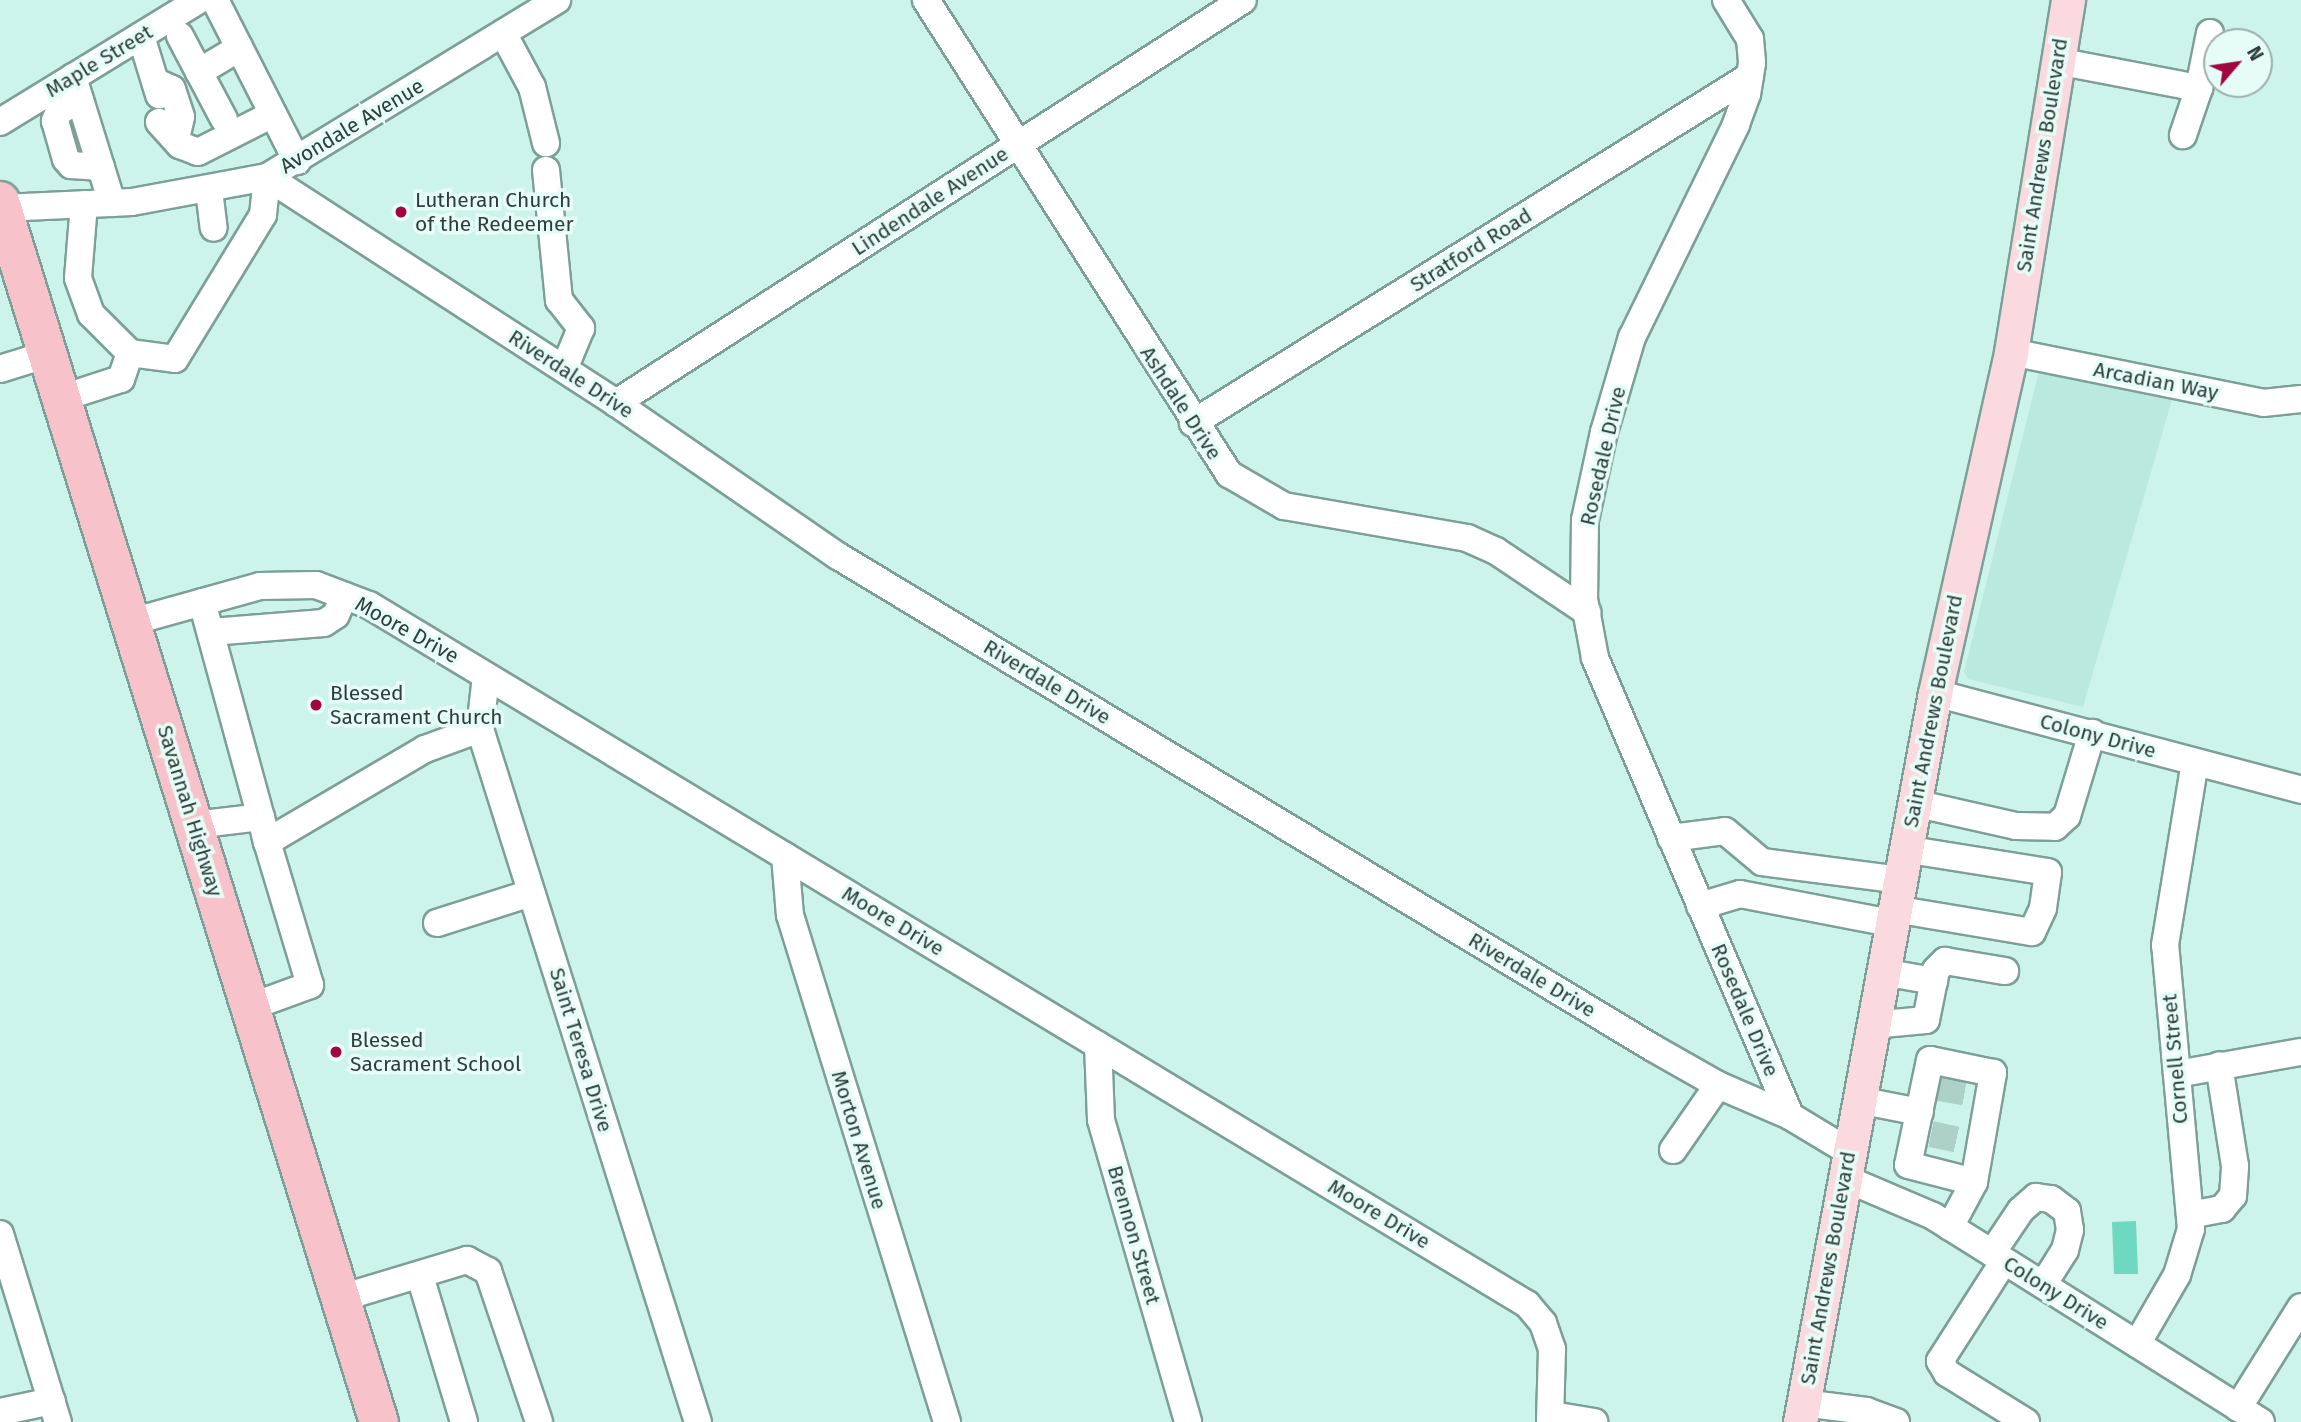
<!DOCTYPE html>
<html>
<head>
<meta charset="utf-8">
<style>
  body { margin:0 }
  #map { position:relative; width:2301px; height:1422px; overflow:hidden; background:#cdf4ea; font-family:"Fira Sans",sans-serif }
  div>[style] { position:absolute }
  .built>* { inset:0; background:#baeade }
  .water>* { inset:0; background:#6ed8c1 }
  .minor-tunnel>* { height:26px; margin-top:-13px; transform-origin:0; background:repeating-linear-gradient(90deg,#add0c7 0 26px,transparent 0 39px) }
  .roads { filter:drop-shadow(2px 0 #7ca097) drop-shadow(-2px 0 #7ca097) drop-shadow(0 2px #7ca097) drop-shadow(0 -2px #7ca097) }
  .minor>* { height:26px; margin:-13px; padding:0 13px; transform-origin:13px; border-radius:13px; background:#fff }
  .major>* { height:33px; margin:-16.5px; padding:0 16.5px; transform-origin:16.5px; border-radius:16.5px; background:#fadadf }
  .highway>* { height:38px; margin:-19px; padding:0 19px; transform-origin:19px; border-radius:19px; background:#f7c2c9 }
  .dots>* { width:19px; height:19px; translate:-50% -50%; box-sizing:border-box; border:4px solid #e6fdf7; border-radius:50% }
  span { translate:-50% -50%; white-space:nowrap; text-align:center; line-height:1.15; -webkit-text-stroke:7px #e6fdf7; paint-order:stroke }
  .street-label { font-size:21px; color:#2f3e3a }
  .poi-label { font-size:21px; color:#2f3e3a }
  .left { translate:0 -50%; text-align:left }
  .north { position:absolute; left:2203px; top:28px; width:70px; height:70px; box-sizing:border-box; background:#e6fdf7; border:2px solid #9db1ab; border-radius:50%; rotate:61deg; font-size:19px; font-weight:700; line-height:28px; text-align:center; color:#2f3e3a }
  .north::after { content:''; display:block; margin:auto; width:24px; height:32px; background:#a2063f; clip-path:polygon(50% 0,100% 100%,50% 72%,0 100%) }
</style>
</head>
<body>
<div id="map">
  <div class="built">
    <div style="clip-path:polygon(2040px 367px,2174px 393px,2083px 707px,1968px 679px,1964px 672px)"></div>
  </div>
  <div class="water">
    <div style="clip-path:polygon(2136px 1221px,2138px 1274px,2114px 1274px,2112px 1222px)"></div>
  </div>
  <div class="minor-tunnel">
    <div style="left:1939px;top:1088px;width:35px;rotate:10deg"></div>
    <div style="left:1931px;top:1134px;width:33px;rotate:12deg"></div>
  </div>
  <div class="roads">
    <div class="minor">
      <div style="left:215px;top:0;width:181px;rotate:63deg"></div>
      <div style="left:926px;top:0;width:563px;rotate:57.41deg"></div>
      <div style="left:1229px;top:474px;width:64px;rotate:30.2deg"></div>
      <div style="left:1284px;top:506px;width:186px;rotate:9.9deg"></div>
      <div style="left:1467px;top:538px;width:32px;rotate:24deg"></div>
      <div style="left:1496px;top:551px;width:110px;rotate:33.8deg"></div>
      <div style="left:1726px;top:0;width:46px;rotate:58.4deg"></div>
      <div style="left:1750px;top:39px;width:24px;rotate:85deg"></div>
      <div style="left:1752px;top:63px;width:31px;rotate:99deg"></div>
      <div style="left:1747px;top:94px;width:33px;rotate:110deg"></div>
      <div style="left:1736px;top:125px;width:236px;rotate:116.1deg"></div>
      <div style="left:1632px;top:337px;width:99px;rotate:106.4deg"></div>
      <div style="left:1604px;top:432px;width:90px;rotate:102.2deg"></div>
      <div style="left:1585px;top:520px;width:79px;rotate:90.7deg"></div>
      <div style="left:1584px;top:599px;width:60px;rotate:79.4deg"></div>
      <div style="left:1595px;top:658px;width:498px;rotate:66.9deg"></div>
      <div style="left:503px;top:33px;width:61px;rotate:61.8deg"></div>
      <div style="left:532px;top:87px;width:58px;rotate:76deg"></div>
      <div style="left:141px;top:36px;width:62px;rotate:73deg"></div>
      <div style="left:180px;top:36px;width:41px;rotate:62.2deg"></div>
      <div style="left:199px;top:72px;width:47px;rotate:-31deg"></div>
      <div style="left:2057px;top:61px;width:145px;rotate:10.8deg"></div>
      <div style="left:2199px;top:88px;width:50px;rotate:108.8deg"></div>
      <div style="left:199px;top:72px;width:53px;rotate:62deg"></div>
      <div style="left:73px;top:77px;width:132px;rotate:72.8deg"></div>
      <div style="left:156px;top:82px;width:17px;rotate:24deg"></div>
      <div style="left:172px;top:89px;width:29px;rotate:72deg"></div>
      <div style="left:181px;top:117px;width:23px;rotate:103deg"></div>
      <div style="left:2199px;top:88px;width:56px;rotate:-78.7deg"></div>
      <div style="left:80px;top:100px;width:24px;rotate:152deg"></div>
      <div style="left:59px;top:111px;width:11px;rotate:112deg"></div>
      <div style="left:55px;top:121px;width:40px;rotate:74deg"></div>
      <div style="left:66px;top:159px;width:8px;rotate:50deg"></div>
      <div style="left:71px;top:165px;width:30px;rotate:4deg"></div>
      <div style="left:0;top:122px;width:233px;rotate:-31.5deg"></div>
      <div style="left:159px;top:122px;width:31px;rotate:48deg"></div>
      <div style="left:180px;top:145px;width:19px;rotate:21deg"></div>
      <div style="left:198px;top:152px;width:84px;rotate:-26.9deg"></div>
      <div style="left:546px;top:170px;width:131px;rotate:84.3deg"></div>
      <div style="left:559px;top:300px;width:36px;rotate:52deg"></div>
      <div style="left:581px;top:328px;width:44px;rotate:112.5deg"></div>
      <div style="left:209px;top:190px;width:38px;rotate:83deg"></div>
      <div style="left:2px;top:208px;width:130px;rotate:-2.6deg"></div>
      <div style="left:132px;top:202px;width:137px;rotate:-10.5deg"></div>
      <div style="left:267px;top:177px;width:340px;rotate:-31.4deg"></div>
      <div style="left:2011px;top:352px;width:257px;rotate:11.4deg"></div>
      <div style="left:2263px;top:403px;width:38px;rotate:-6deg"></div>
      <div style="left:130px;top:353px;width:45px;rotate:7.6deg"></div>
      <div style="left:175px;top:359px;width:169px;rotate:-58.6deg"></div>
      <div style="left:263px;top:215px;width:38px;rotate:-84deg"></div>
      <div style="left:267px;top:177px;width:416px;rotate:32.9deg"></div>
      <div style="left:616px;top:403px;width:270px;rotate:34.6deg"></div>
      <div style="left:838px;top:556px;width:952px;rotate:31.12deg"></div>
      <div style="left:1653px;top:1048px;width:75px;rotate:29.6deg"></div>
      <div style="left:1718px;top:1085px;width:78px;rotate:23.3deg"></div>
      <div style="left:1790px;top:1116px;width:68px;rotate:31.1deg"></div>
      <div style="left:0;top:369px;width:50px;rotate:-17.4deg"></div>
      <div style="left:62px;top:398px;width:62px;rotate:-17.9deg"></div>
      <div style="left:121px;top:379px;width:28px;rotate:-71deg"></div>
      <div style="left:130px;top:353px;width:55px;rotate:-135deg"></div>
      <div style="left:91px;top:314px;width:38px;rotate:-110deg"></div>
      <div style="left:78px;top:278px;width:74px;rotate:-85.4deg"></div>
      <div style="left:616px;top:403px;width:745px;rotate:-32.73deg"></div>
      <div style="left:1193px;top:423px;width:656px;rotate:-31.92deg"></div>
      <div style="left:202px;top:602px;width:223px;rotate:74.7deg"></div>
      <div style="left:131px;top:622px;width:134px;rotate:-15.6deg"></div>
      <div style="left:260px;top:586px;width:56px;rotate:-1deg"></div>
      <div style="left:316px;top:585px;width:57px;rotate:20.7deg"></div>
      <div style="left:369px;top:605px;width:1353px;rotate:31.12deg"></div>
      <div style="left:1527px;top:1304px;width:25px;rotate:50deg"></div>
      <div style="left:1543px;top:1323px;width:28px;rotate:71deg"></div>
      <div style="left:1552px;top:1349px;width:73px;rotate:91.6deg"></div>
      <div style="left:211px;top:632px;width:113px;rotate:-4.6deg"></div>
      <div style="left:324px;top:623px;width:14px;rotate:-34deg"></div>
      <div style="left:336px;top:615px;width:21px;rotate:-67deg"></div>
      <div style="left:486px;top:676px;width:53px;rotate:96.5deg"></div>
      <div style="left:480px;top:729px;width:726px;rotate:72.54deg"></div>
      <div style="left:1935px;top:693px;width:379px;rotate:14.8deg"></div>
      <div style="left:1914px;top:803px;width:105px;rotate:12.7deg"></div>
      <div style="left:2016px;top:826px;width:39px;rotate:1deg"></div>
      <div style="left:2055px;top:827px;width:16px;rotate:-43deg"></div>
      <div style="left:2067px;top:816px;width:87px;rotate:-73.2deg"></div>
      <div style="left:194px;top:825px;width:67px;rotate:-6.8deg"></div>
      <div style="left:261px;top:817px;width:26px;rotate:77deg"></div>
      <div style="left:267px;top:842px;width:183px;rotate:-30.5deg"></div>
      <div style="left:425px;top:749px;width:59px;rotate:-20deg"></div>
      <div style="left:1671px;top:838px;width:54px;rotate:-7.4deg"></div>
      <div style="left:1725px;top:831px;width:48px;rotate:40deg"></div>
      <div style="left:1762px;top:862px;width:139px;rotate:7.4deg"></div>
      <div style="left:785px;top:856px;width:59px;rotate:85.2deg"></div>
      <div style="left:790px;top:915px;width:531px;rotate:72.79deg"></div>
      <div style="left:1700px;top:906px;width:42px;rotate:-16.7deg"></div>
      <div style="left:1740px;top:894px;width:154px;rotate:10.9deg"></div>
      <div style="left:1894px;top:909px;width:140px;rotate:9.5deg"></div>
      <div style="left:2032px;top:932px;width:26px;rotate:-65deg"></div>
      <div style="left:2043px;top:908px;width:36px;rotate:-82deg"></div>
      <div style="left:2048px;top:872px;width:145px;rotate:-170.9deg"></div>
      <div style="left:437px;top:923px;width:99px;rotate:-17.7deg"></div>
      <div style="left:1882px;top:972px;width:53px;rotate:9.8deg"></div>
      <div style="left:250px;top:1007px;width:64px;rotate:-20.1deg"></div>
      <div style="left:310px;top:985px;width:149px;rotate:-106.7deg"></div>
      <div style="left:1872px;top:1025px;width:54px;rotate:-5.3deg"></div>
      <div style="left:1926px;top:1020px;width:51px;rotate:-78.7deg"></div>
      <div style="left:1936px;top:970px;width:13px;rotate:-45deg"></div>
      <div style="left:1945px;top:961px;width:61px;rotate:9.5deg"></div>
      <div style="left:1098px;top:1045px;width:75px;rotate:87.7deg"></div>
      <div style="left:1101px;top:1120px;width:314px;rotate:73.9deg"></div>
      <div style="left:2177px;top:1074px;width:125px;rotate:-10.1deg"></div>
      <div style="left:1858px;top:1100px;width:63px;rotate:11deg"></div>
      <div style="left:1673px;top:1150px;width:79px;rotate:-55.3deg"></div>
      <div style="left:1844px;top:1178px;width:97px;rotate:23.1deg"></div>
      <div style="left:1933px;top:1216px;width:387px;rotate:32.1deg"></div>
      <div style="left:2190px;top:1215px;width:33px;rotate:-11deg"></div>
      <div style="left:2222px;top:1209px;width:17px;rotate:-50deg"></div>
      <div style="left:2233px;top:1196px;width:30px;rotate:-86deg"></div>
      <div style="left:2235px;top:1166px;width:102px;rotate:-99deg"></div>
      <div style="left:1950px;top:1227px;width:51px;rotate:-61.9deg"></div>
      <div style="left:1974px;top:1182px;width:111px;rotate:-80.1deg"></div>
      <div style="left:1993px;top:1073px;width:64px;rotate:-168.3deg"></div>
      <div style="left:1930px;top:1060px;width:107px;rotate:101.8deg"></div>
      <div style="left:1908px;top:1165px;width:68px;rotate:14.4deg"></div>
      <div style="left:0;top:1234px;width:197px;rotate:72.9deg"></div>
      <div style="left:1992px;top:1253px;width:52px;rotate:-56deg"></div>
      <div style="left:2021px;top:1210px;width:20px;rotate:-41deg"></div>
      <div style="left:2036px;top:1197px;width:15px;rotate:8deg"></div>
      <div style="left:2051px;top:1199px;width:20px;rotate:37deg"></div>
      <div style="left:2067px;top:1211px;width:19px;rotate:81deg"></div>
      <div style="left:2070px;top:1230px;width:21px;rotate:104deg"></div>
      <div style="left:2065px;top:1250px;width:41px;rotate:122.2deg"></div>
      <div style="left:2004px;top:1261px;width:119px;rotate:122.6deg"></div>
      <div style="left:1940px;top:1361px;width:14px;rotate:60deg"></div>
      <div style="left:1947px;top:1373px;width:93px;rotate:31.8deg"></div>
      <div style="left:420px;top:1276px;width:152px;rotate:73.2deg"></div>
      <div style="left:341px;top:1298px;width:132px;rotate:-16.8deg"></div>
      <div style="left:467px;top:1260px;width:24px;rotate:28deg"></div>
      <div style="left:488px;top:1271px;width:159px;rotate:71.3deg"></div>
      <div style="left:2137px;top:1344px;width:80px;rotate:-59.9deg"></div>
      <div style="left:2177px;top:1275px;width:48px;rotate:-73.1deg"></div>
      <div style="left:2191px;top:1229px;width:285px;rotate:-95.2deg"></div>
      <div style="left:2165px;top:945px;width:185px;rotate:-80.7deg"></div>
      <div style="left:1803px;top:1403px;width:64px;rotate:7.2deg"></div>
      <div style="left:1866px;top:1411px;width:32px;rotate:20deg"></div>
      <div style="left:2238px;top:1408px;width:119px;rotate:-58deg"></div>
      <div style="left:0;top:1412px;width:53px;rotate:-11.9deg"></div>
      <div style="left:1552px;top:1415px;width:43px;rotate:9.5deg"></div>
    </div>
    <div class="major">
      <div style="left:1800px;top:1422px;width:741px;rotate:-79.51deg"></div>
      <div style="left:1935px;top:693px;width:349px;rotate:-77.4deg"></div>
      <div style="left:2011px;top:352px;width:357px;rotate:-80.8deg"></div>
    </div>
    <div class="highway">
      <div style="left:0;top:201px;width:1278px;rotate:72.76deg"></div>
    </div>
  </div>
  <div class="dots">
    <div style="left:401px;top:212px;background:#a2063f"></div>
    <div style="left:316px;top:705px;background:#a2063f"></div>
    <div style="left:336px;top:1052px;background:#a2063f"></div>
  </div>
  <div class="street-label">
    <span style="left:99px;top:61px;rotate:-31deg">Maple Street</span>
    <span style="left:352px;top:126px;rotate:-31deg">Avondale Avenue</span>
    <span style="left:2042px;top:155px;rotate:-81deg">Saint Andrews Boulevard</span>
    <span style="left:930px;top:201px;rotate:-33deg">Lindendale Avenue</span>
    <span style="left:1471px;top:250px;rotate:-32deg">Stratford Road</span>
    <span style="left:571px;top:374px;rotate:33deg">Riverdale Drive</span>
    <span style="left:2156px;top:381px;rotate:11deg">Arcadian Way</span>
    <span style="left:1181px;top:403px;rotate:57deg">Ashdale Drive</span>
    <span style="left:1603px;top:456px;rotate:-77deg">Rosedale Drive</span>
    <span style="left:407px;top:630px;rotate:29deg">Moore Drive</span>
    <span style="left:1047px;top:682px;rotate:31deg">Riverdale Drive</span>
    <span style="left:1933px;top:711px;rotate:-79deg">Saint Andrews Boulevard</span>
    <span style="left:2098px;top:736px;rotate:15deg">Colony Drive</span>
    <span style="left:190px;top:811px;rotate:73deg">Savannah Highway</span>
    <span style="left:893px;top:921px;rotate:31deg">Moore Drive</span>
    <span style="left:1532px;top:975px;rotate:31deg">Riverdale Drive</span>
    <span style="left:1745px;top:1010px;rotate:67deg">Rosedale Drive</span>
    <span style="left:581px;top:1050px;rotate:73deg">Saint Teresa Drive</span>
    <span style="left:2175px;top:1059px;rotate:-95deg">Cornell Street</span>
    <span style="left:859px;top:1140px;rotate:73deg">Morton Avenue</span>
    <span style="left:1379px;top:1214px;rotate:31deg">Moore Drive</span>
    <span style="left:1134px;top:1235px;rotate:74deg">Brennon Street</span>
    <span style="left:1828px;top:1268px;rotate:-80deg">Saint Andrews Boulevard</span>
    <span style="left:2056px;top:1293px;rotate:32deg">Colony Drive</span>
  </div>
  <div class="poi-label">
    <span class="left" style="left:415px;top:212px">Lutheran Church<br>of the Redeemer</span>
    <span class="left" style="left:330px;top:705px">Blessed<br>Sacrament Church</span>
    <span class="left" style="left:350px;top:1052px">Blessed<br>Sacrament School</span>
  </div>
  <div class="north">N</div>
</div>
</body>
</html>
